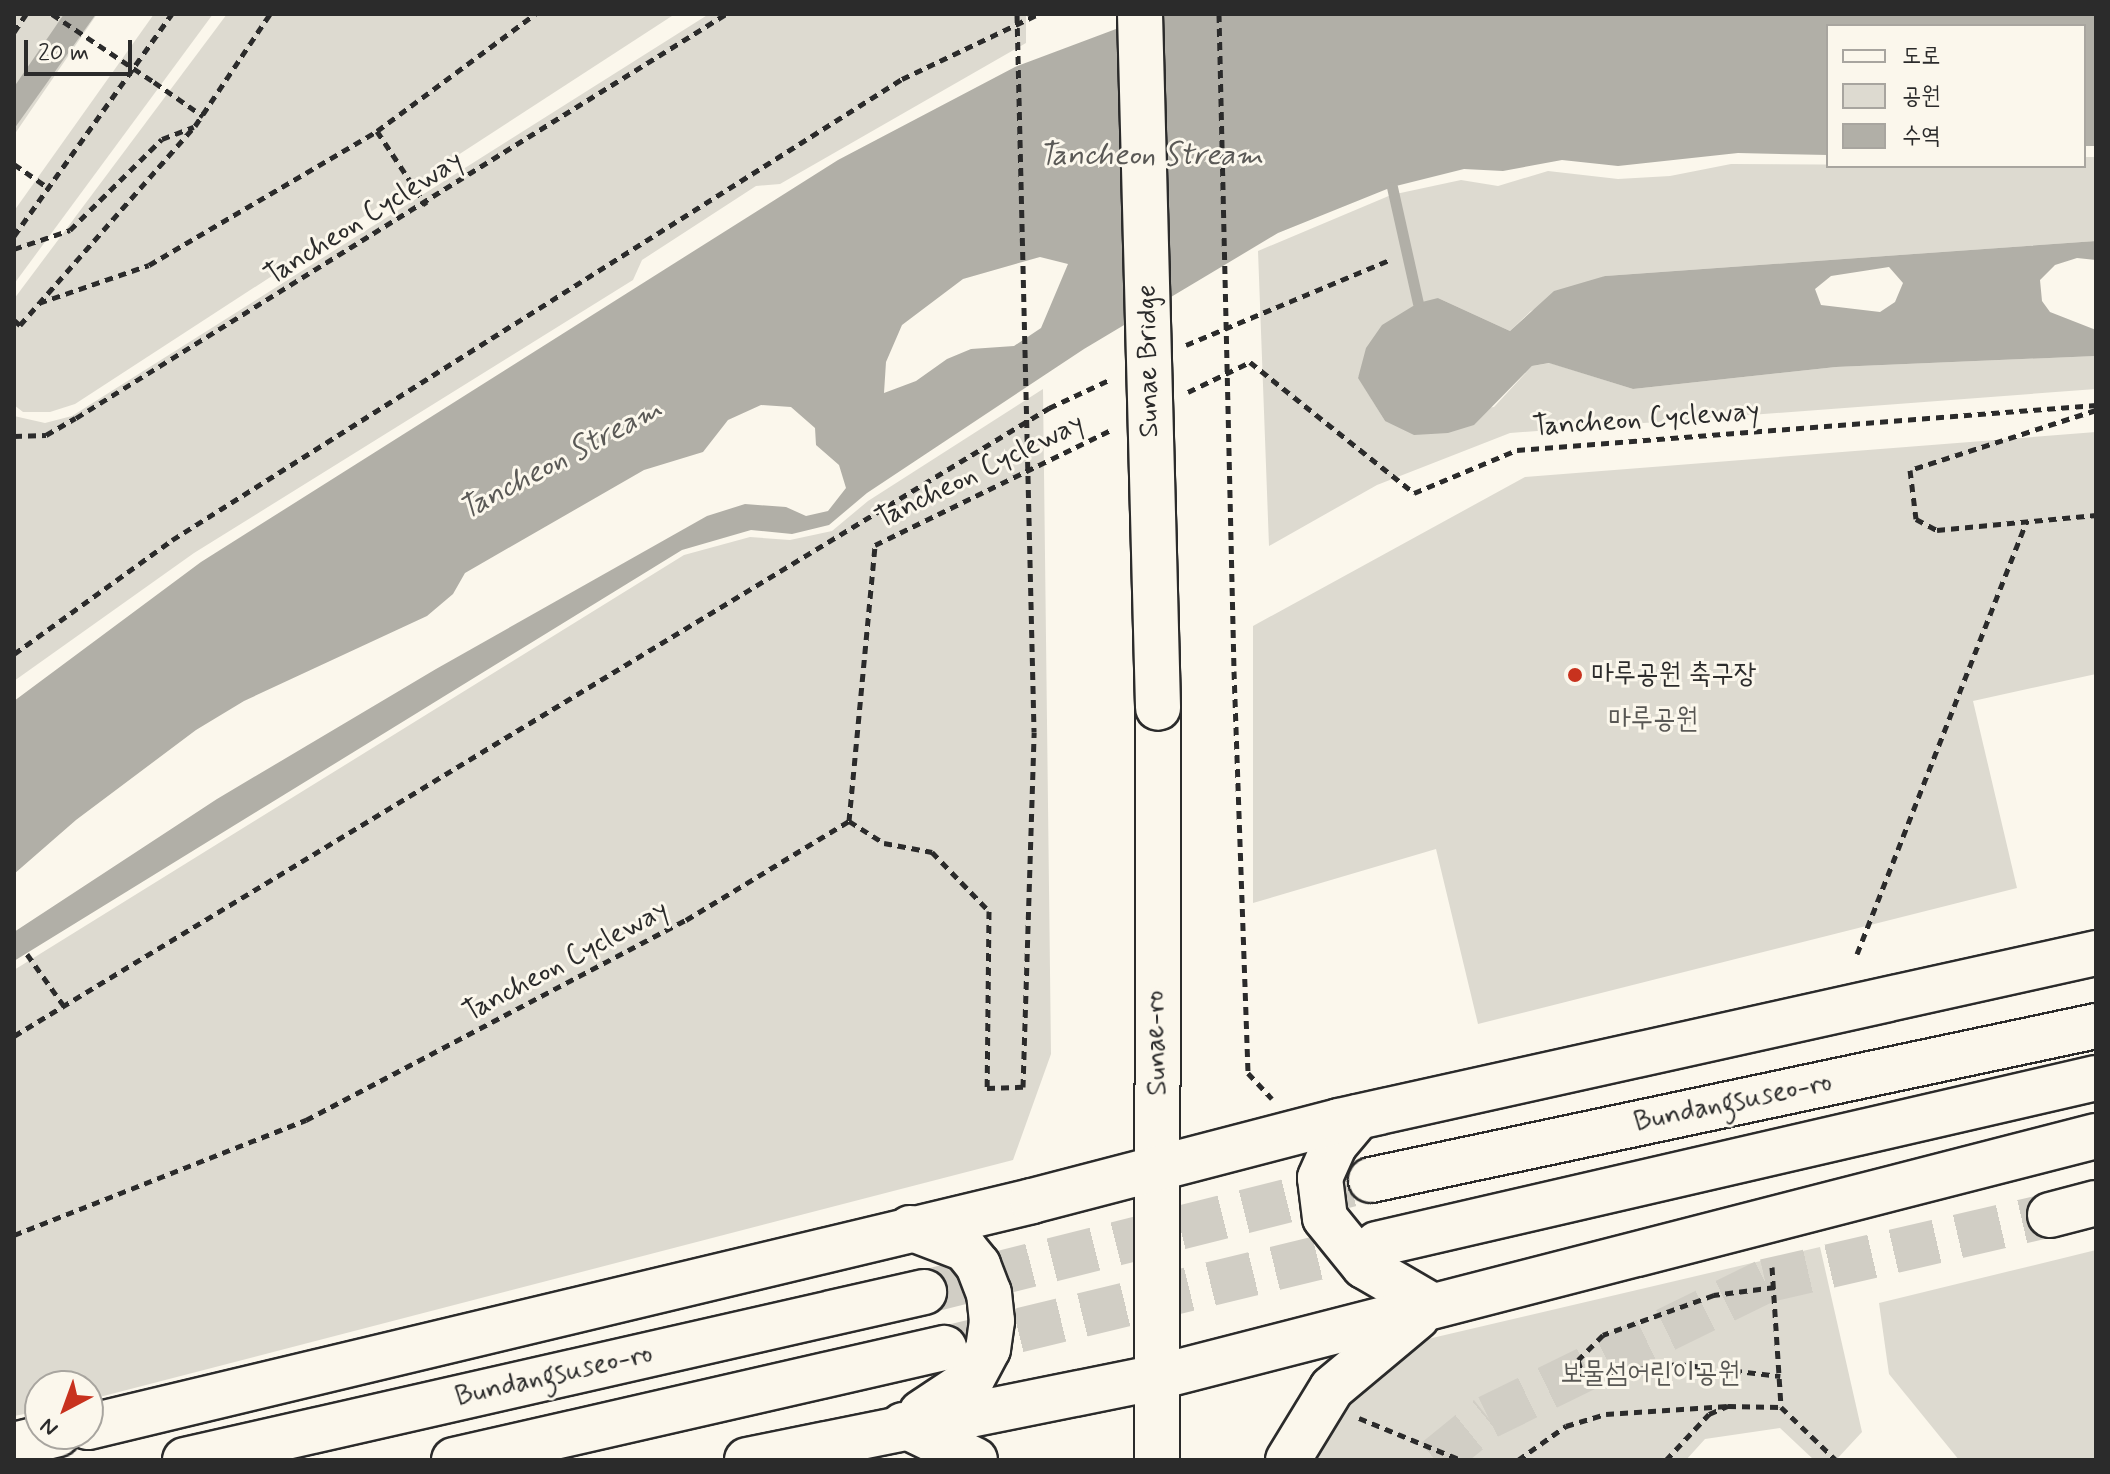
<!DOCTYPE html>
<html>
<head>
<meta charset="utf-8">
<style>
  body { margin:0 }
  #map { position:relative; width:2110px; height:1474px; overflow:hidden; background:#fbf7ec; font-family:Mynerve,"Poor Story",sans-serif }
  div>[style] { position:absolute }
  .green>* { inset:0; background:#dddad0 }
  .water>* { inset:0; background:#b1afa7 }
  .stream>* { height:11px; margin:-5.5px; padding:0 5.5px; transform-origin:5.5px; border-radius:5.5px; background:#b1afa7 }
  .highway-tunnel>* { height:44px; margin-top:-22px; transform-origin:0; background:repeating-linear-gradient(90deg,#d1cec5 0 44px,transparent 0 66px) }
  .path>* { height:5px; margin-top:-2.5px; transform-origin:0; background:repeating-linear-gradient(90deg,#2b2b2b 0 8px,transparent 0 14px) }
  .roads { filter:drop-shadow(2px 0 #2b2b2b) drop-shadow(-2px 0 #2b2b2b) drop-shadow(0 2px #2b2b2b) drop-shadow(0 -2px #2b2b2b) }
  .major>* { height:44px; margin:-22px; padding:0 22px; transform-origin:22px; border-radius:22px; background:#fbf7ec }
  .highway>* { height:44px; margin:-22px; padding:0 22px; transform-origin:22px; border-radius:22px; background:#fbf7ec }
  .path-bridge>* { height:5px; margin-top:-2.5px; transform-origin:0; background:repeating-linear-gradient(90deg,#2b2b2b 0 8px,transparent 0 14px) }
  .bridges { filter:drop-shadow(2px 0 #2b2b2b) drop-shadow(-2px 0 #2b2b2b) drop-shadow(0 2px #2b2b2b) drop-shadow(0 -2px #2b2b2b) }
  .major-bridge>* { height:44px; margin:-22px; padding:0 22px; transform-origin:22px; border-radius:22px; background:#fbf7ec }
  .dots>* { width:22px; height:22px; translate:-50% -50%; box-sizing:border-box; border:4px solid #fbf7ec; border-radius:50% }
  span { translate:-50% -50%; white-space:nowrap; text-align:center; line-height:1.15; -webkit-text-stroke:6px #fbf7ec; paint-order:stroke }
  .street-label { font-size:28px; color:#2b2b2b }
  .poi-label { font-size:28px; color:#2b2b2b }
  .left { translate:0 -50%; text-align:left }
  .park-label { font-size:28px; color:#585754 }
  .water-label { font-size:30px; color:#5a5956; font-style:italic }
  .frame { position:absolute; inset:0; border:16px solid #2b2b2b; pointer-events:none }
  .legend { position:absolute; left:1826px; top:24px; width:260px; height:144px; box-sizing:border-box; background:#fbf7ec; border:2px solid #a8a59f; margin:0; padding:10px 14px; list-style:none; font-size:24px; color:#2b2b2b }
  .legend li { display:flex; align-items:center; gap:16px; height:40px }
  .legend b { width:40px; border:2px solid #a8a59f }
  .north { position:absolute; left:24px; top:1370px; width:80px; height:80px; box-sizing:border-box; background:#fbf7ec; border:2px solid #a8a59f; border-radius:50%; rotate:221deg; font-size:22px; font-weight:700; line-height:32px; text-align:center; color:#2b2b2b }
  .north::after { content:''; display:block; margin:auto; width:28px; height:36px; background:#c8321e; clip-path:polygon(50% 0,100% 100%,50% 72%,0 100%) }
  .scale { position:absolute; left:24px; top:40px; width:108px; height:36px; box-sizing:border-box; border:4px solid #2b2b2b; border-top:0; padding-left:10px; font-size:24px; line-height:28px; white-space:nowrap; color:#2b2b2b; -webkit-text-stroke:6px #fbf7ec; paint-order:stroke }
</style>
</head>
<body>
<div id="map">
  <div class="green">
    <div style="clip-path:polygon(14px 14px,97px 14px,14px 135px)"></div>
    <div style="clip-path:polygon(154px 14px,213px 14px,14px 284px,14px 211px)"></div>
    <div style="clip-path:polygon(227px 14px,675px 14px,75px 404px,50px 412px,23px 412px,14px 405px,14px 299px)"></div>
    <div style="clip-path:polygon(709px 14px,1026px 14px,1026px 43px,780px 184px,756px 186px,642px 260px,633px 280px,194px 553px,14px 681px,14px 416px,45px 423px,72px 416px)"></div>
    <div style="clip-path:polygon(2084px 157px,2096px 157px,2096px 241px,1605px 276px,1531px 311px,1510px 331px,1438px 298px,1358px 377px,1385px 421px,1494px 407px,1532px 366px,1550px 363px,1633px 389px,1836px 367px,2096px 356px,2096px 389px,1510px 433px,1377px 485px,1269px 546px,1258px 251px,1391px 195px,1461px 180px,1498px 186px,1548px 171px,1618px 179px,1670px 176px,1731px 164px,2084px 166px)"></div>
    <div style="clip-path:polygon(1043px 389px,1051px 1054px,1013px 1160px,88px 1400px,88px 1386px,40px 1386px,40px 1411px,14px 1416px,14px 970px,684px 555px,750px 537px,790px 540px,832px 531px,868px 501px)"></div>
    <div style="clip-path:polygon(2096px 432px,2096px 674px,1973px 701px,2017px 888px,1478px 1024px,1436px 849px,1253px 903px,1253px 626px,1525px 477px)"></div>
    <div style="clip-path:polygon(1820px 1247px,1862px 1432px,1836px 1460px,1814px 1460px,1780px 1428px,1705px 1439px,1686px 1460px,1311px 1460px,1338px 1409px,1415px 1342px)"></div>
    <div style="clip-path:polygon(2096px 1250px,2096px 1460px,1959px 1460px,1889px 1374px,1879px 1303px)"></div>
  </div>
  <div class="water">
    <div style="clip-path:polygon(64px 14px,96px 14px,14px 129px,14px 87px)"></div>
    <div style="clip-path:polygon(evenodd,1156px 14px,2096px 14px,2096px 146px,2084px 146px,2084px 26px,1828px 26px,1828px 155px,1738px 153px,1618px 166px,1562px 160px,1503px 171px,1464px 169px,1392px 187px,1278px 233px,1084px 349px,867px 493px,829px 525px,792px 534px,751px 530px,682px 550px,14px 961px,14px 932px,217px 799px,436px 669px,707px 516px,745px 504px,786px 507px,806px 516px,828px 511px,846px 488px,839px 465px,816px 445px,815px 428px,791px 407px,761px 405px,728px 420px,703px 452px,644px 470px,465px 573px,453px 594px,427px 616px,244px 701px,196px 730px,76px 820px,14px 874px,14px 701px,201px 562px,838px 160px,1015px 67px,1156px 14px,1040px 257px,1068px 264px,1041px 328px,1014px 346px,971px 349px,947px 359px,916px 381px,884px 393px,886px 362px,902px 325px,963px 279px,1040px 257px)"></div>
    <div style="clip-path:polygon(evenodd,2096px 241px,2096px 260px,2077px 258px,2055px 265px,2040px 280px,2042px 301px,2050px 312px,2096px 330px,2096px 356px,1836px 367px,1633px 389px,1549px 363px,1532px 366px,1474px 425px,1448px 433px,1414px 435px,1385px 421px,1358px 378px,1366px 348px,1382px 325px,1418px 303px,1438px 298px,1510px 331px,1554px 291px,1605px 276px,2096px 241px,1889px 267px,1903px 283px,1895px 302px,1880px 312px,1821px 305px,1815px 289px,1831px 276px,1889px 267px)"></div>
  </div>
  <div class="stream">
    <div style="left:1392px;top:187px;width:119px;rotate:77.4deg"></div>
  </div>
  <div class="highway-tunnel">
    <div style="left:924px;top:1292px;width:461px;rotate:-14.1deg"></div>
    <div style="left:954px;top:1346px;width:435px;rotate:-13.6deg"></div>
    <div style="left:1435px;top:1460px;width:68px;rotate:-39.1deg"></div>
    <div style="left:1488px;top:1417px;width:309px;rotate:-26.1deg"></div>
    <div style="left:1765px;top:1281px;width:293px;rotate:-13deg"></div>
  </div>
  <div class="path">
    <div style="left:14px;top:32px;width:22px;rotate:-56deg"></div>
    <div style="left:154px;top:82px;width:60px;rotate:34.8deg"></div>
    <div style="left:377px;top:131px;width:89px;rotate:56.5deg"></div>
    <div style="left:14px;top:164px;width:44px;rotate:34.8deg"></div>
    <div style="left:14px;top:236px;width:272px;rotate:-54.6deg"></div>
    <div style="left:14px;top:249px;width:59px;rotate:-18.7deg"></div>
    <div style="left:70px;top:230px;width:129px;rotate:-44.7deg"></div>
    <div style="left:162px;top:139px;width:34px;rotate:-21deg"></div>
    <div style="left:39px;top:303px;width:116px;rotate:-19.1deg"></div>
    <div style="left:149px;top:265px;width:264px;rotate:-30.4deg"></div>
    <div style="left:377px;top:131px;width:197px;rotate:-36.5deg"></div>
    <div style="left:14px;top:320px;width:8px;rotate:40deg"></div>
    <div style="left:20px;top:325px;width:265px;rotate:-48.7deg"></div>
    <div style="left:195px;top:126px;width:135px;rotate:-56.2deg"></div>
    <div style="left:1186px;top:345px;width:223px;rotate:-22.7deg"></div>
    <div style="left:1188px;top:392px;width:69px;rotate:-25.8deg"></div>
    <div style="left:1250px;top:362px;width:210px;rotate:38.6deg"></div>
    <div style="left:1414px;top:493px;width:112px;rotate:-22.7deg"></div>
    <div style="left:1517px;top:450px;width:581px;rotate:-4.44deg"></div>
    <div style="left:2096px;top:410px;width:195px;rotate:162.1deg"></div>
    <div style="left:1910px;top:470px;width:49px;rotate:83deg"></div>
    <div style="left:1916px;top:519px;width:24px;rotate:28deg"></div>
    <div style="left:1937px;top:530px;width:160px;rotate:-5.4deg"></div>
    <div style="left:14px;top:436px;width:32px;rotate:-2deg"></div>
    <div style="left:46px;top:435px;width:34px;rotate:-30deg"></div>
    <div style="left:76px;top:418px;width:765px;rotate:-31.86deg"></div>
    <div style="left:14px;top:654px;width:195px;rotate:-35.8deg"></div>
    <div style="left:172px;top:540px;width:863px;rotate:-32.27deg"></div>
    <div style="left:902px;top:79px;width:151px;rotate:-25.5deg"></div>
    <div style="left:1234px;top:671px;width:402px;rotate:88deg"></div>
    <div style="left:1248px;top:1073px;width:35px;rotate:47deg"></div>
    <div style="left:849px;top:821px;width:277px;rotate:-84.6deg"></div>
    <div style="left:875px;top:545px;width:263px;rotate:-26deg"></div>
    <div style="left:849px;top:821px;width:41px;rotate:32.2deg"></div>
    <div style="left:884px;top:843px;width:49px;rotate:10.6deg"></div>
    <div style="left:932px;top:852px;width:82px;rotate:46deg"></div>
    <div style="left:989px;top:911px;width:177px;rotate:90.6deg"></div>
    <div style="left:987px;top:1088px;width:36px;rotate:-2deg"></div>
    <div style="left:1023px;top:1087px;width:355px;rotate:-88.2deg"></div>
    <div style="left:27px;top:954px;width:64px;rotate:54.6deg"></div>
    <div style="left:1857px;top:954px;width:465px;rotate:-68.6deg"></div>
    <div style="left:14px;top:1036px;width:1211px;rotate:-31.25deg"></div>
    <div style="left:1049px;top:408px;width:68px;rotate:-25.1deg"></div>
    <div style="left:14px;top:1235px;width:314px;rotate:-21.5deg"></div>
    <div style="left:306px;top:1120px;width:429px;rotate:-27.8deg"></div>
    <div style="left:686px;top:920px;width:191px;rotate:-31.3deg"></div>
    <div style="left:1772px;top:1267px;width:140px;rotate:86.3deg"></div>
    <div style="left:1781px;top:1407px;width:76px;rotate:43.9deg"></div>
    <div style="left:1775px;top:1287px;width:62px;rotate:172.5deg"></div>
    <div style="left:1714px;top:1295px;width:118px;rotate:160.2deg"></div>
    <div style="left:1603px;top:1335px;width:35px;rotate:135deg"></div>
    <div style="left:1578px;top:1360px;width:17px;rotate:73deg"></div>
    <div style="left:1583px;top:1376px;width:96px;rotate:-7.2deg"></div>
    <div style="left:1678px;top:1364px;width:103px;rotate:6.7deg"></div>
    <div style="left:1359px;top:1418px;width:110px;rotate:22.4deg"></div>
    <div style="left:1518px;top:1460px;width:59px;rotate:-35.3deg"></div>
    <div style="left:1566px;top:1426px;width:42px;rotate:-16.7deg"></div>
    <div style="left:1606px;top:1414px;width:122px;rotate:-3.8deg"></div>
    <div style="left:1666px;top:1460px;width:63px;rotate:-46.9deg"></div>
    <div style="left:1709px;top:1414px;width:21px;rotate:-23deg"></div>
    <div style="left:1728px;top:1406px;width:53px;rotate:1.1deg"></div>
  </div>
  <div class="roads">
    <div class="major">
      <div style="left:1157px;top:1460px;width:752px;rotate:-89.92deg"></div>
    </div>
    <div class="highway">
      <div style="left:1358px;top:1117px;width:35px;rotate:130deg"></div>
      <div style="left:1335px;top:1144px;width:37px;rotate:114deg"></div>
      <div style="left:1320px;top:1178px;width:40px;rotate:82.9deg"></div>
      <div style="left:1325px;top:1218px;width:62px;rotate:50.9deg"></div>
      <div style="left:1364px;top:1266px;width:78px;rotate:30.2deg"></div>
      <div style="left:1371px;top:1180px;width:741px;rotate:-11.99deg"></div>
      <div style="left:2050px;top:1215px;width:48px;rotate:-14.6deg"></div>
      <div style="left:910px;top:1228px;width:59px;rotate:20.9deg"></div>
      <div style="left:965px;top:1249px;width:21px;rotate:51deg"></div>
      <div style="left:978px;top:1265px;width:30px;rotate:69deg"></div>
      <div style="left:989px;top:1293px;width:28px;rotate:84deg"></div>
      <div style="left:992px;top:1321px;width:28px;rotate:98deg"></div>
      <div style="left:988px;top:1349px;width:34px;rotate:118deg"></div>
      <div style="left:972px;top:1379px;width:61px;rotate:146.3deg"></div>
      <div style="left:1377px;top:1244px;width:738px;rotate:-13deg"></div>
      <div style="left:903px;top:1425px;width:80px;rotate:25.9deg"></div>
      <div style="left:88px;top:1427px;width:971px;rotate:-13.46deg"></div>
      <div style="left:1032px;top:1201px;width:317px;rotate:-14.6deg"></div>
      <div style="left:1339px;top:1121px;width:775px;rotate:-12.51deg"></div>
      <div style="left:14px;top:1445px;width:45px;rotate:-14deg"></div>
      <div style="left:185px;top:1460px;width:758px;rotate:-12.81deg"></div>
      <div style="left:454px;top:1460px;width:503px;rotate:-12.88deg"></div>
      <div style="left:747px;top:1460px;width:419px;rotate:-11.4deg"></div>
      <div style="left:1158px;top:1377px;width:968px;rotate:-14.41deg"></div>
      <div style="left:1288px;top:1460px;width:84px;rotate:-58.6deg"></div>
      <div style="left:1332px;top:1388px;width:111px;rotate:-39.9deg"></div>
    </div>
  </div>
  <div class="path-bridge">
    <div style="left:52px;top:14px;width:123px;rotate:33.7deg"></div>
    <div style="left:1017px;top:14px;width:718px;rotate:88.64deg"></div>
    <div style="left:1219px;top:14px;width:657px;rotate:88.69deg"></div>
  </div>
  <div class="bridges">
    <div class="major-bridge">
      <div style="left:1140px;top:14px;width:694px;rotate:88.51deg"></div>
    </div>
  </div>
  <div class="dots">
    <div style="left:1575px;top:675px;background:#c8321e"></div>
  </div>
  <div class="street-label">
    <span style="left:364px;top:219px;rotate:-32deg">Tancheon Cycleway</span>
    <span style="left:1149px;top:361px;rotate:-91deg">Sunae Bridge</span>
    <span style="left:1646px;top:420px;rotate:-4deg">Tancheon Cycleway</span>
    <span style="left:980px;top:472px;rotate:-26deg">Tancheon Cycleway</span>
    <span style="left:566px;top:962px;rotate:-28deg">Tancheon Cycleway</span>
    <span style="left:1157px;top:1043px;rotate:-92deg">Sunae-ro</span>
    <span style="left:1733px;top:1103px;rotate:-12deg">Bundangsuseo-ro</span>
    <span style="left:554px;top:1376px;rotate:-13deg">Bundangsuseo-ro</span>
  </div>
  <div class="poi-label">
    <span class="left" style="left:1591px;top:675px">마루공원 축구장</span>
  </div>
  <div class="park-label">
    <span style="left:1653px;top:720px">마루공원</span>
    <span style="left:1650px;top:1374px">보물섬어린이공원</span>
  </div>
  <div class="water-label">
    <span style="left:1151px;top:156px">Tancheon Stream</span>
    <span style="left:561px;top:460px;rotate:-28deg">Tancheon Stream</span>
  </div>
  <div class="frame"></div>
  <ul class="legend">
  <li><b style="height:10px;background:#fbf7ec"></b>도로</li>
  <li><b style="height:22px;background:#dddad0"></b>공원</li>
  <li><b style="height:22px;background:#b1afa7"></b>수역</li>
  </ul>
  <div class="north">N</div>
  <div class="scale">20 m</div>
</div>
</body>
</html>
